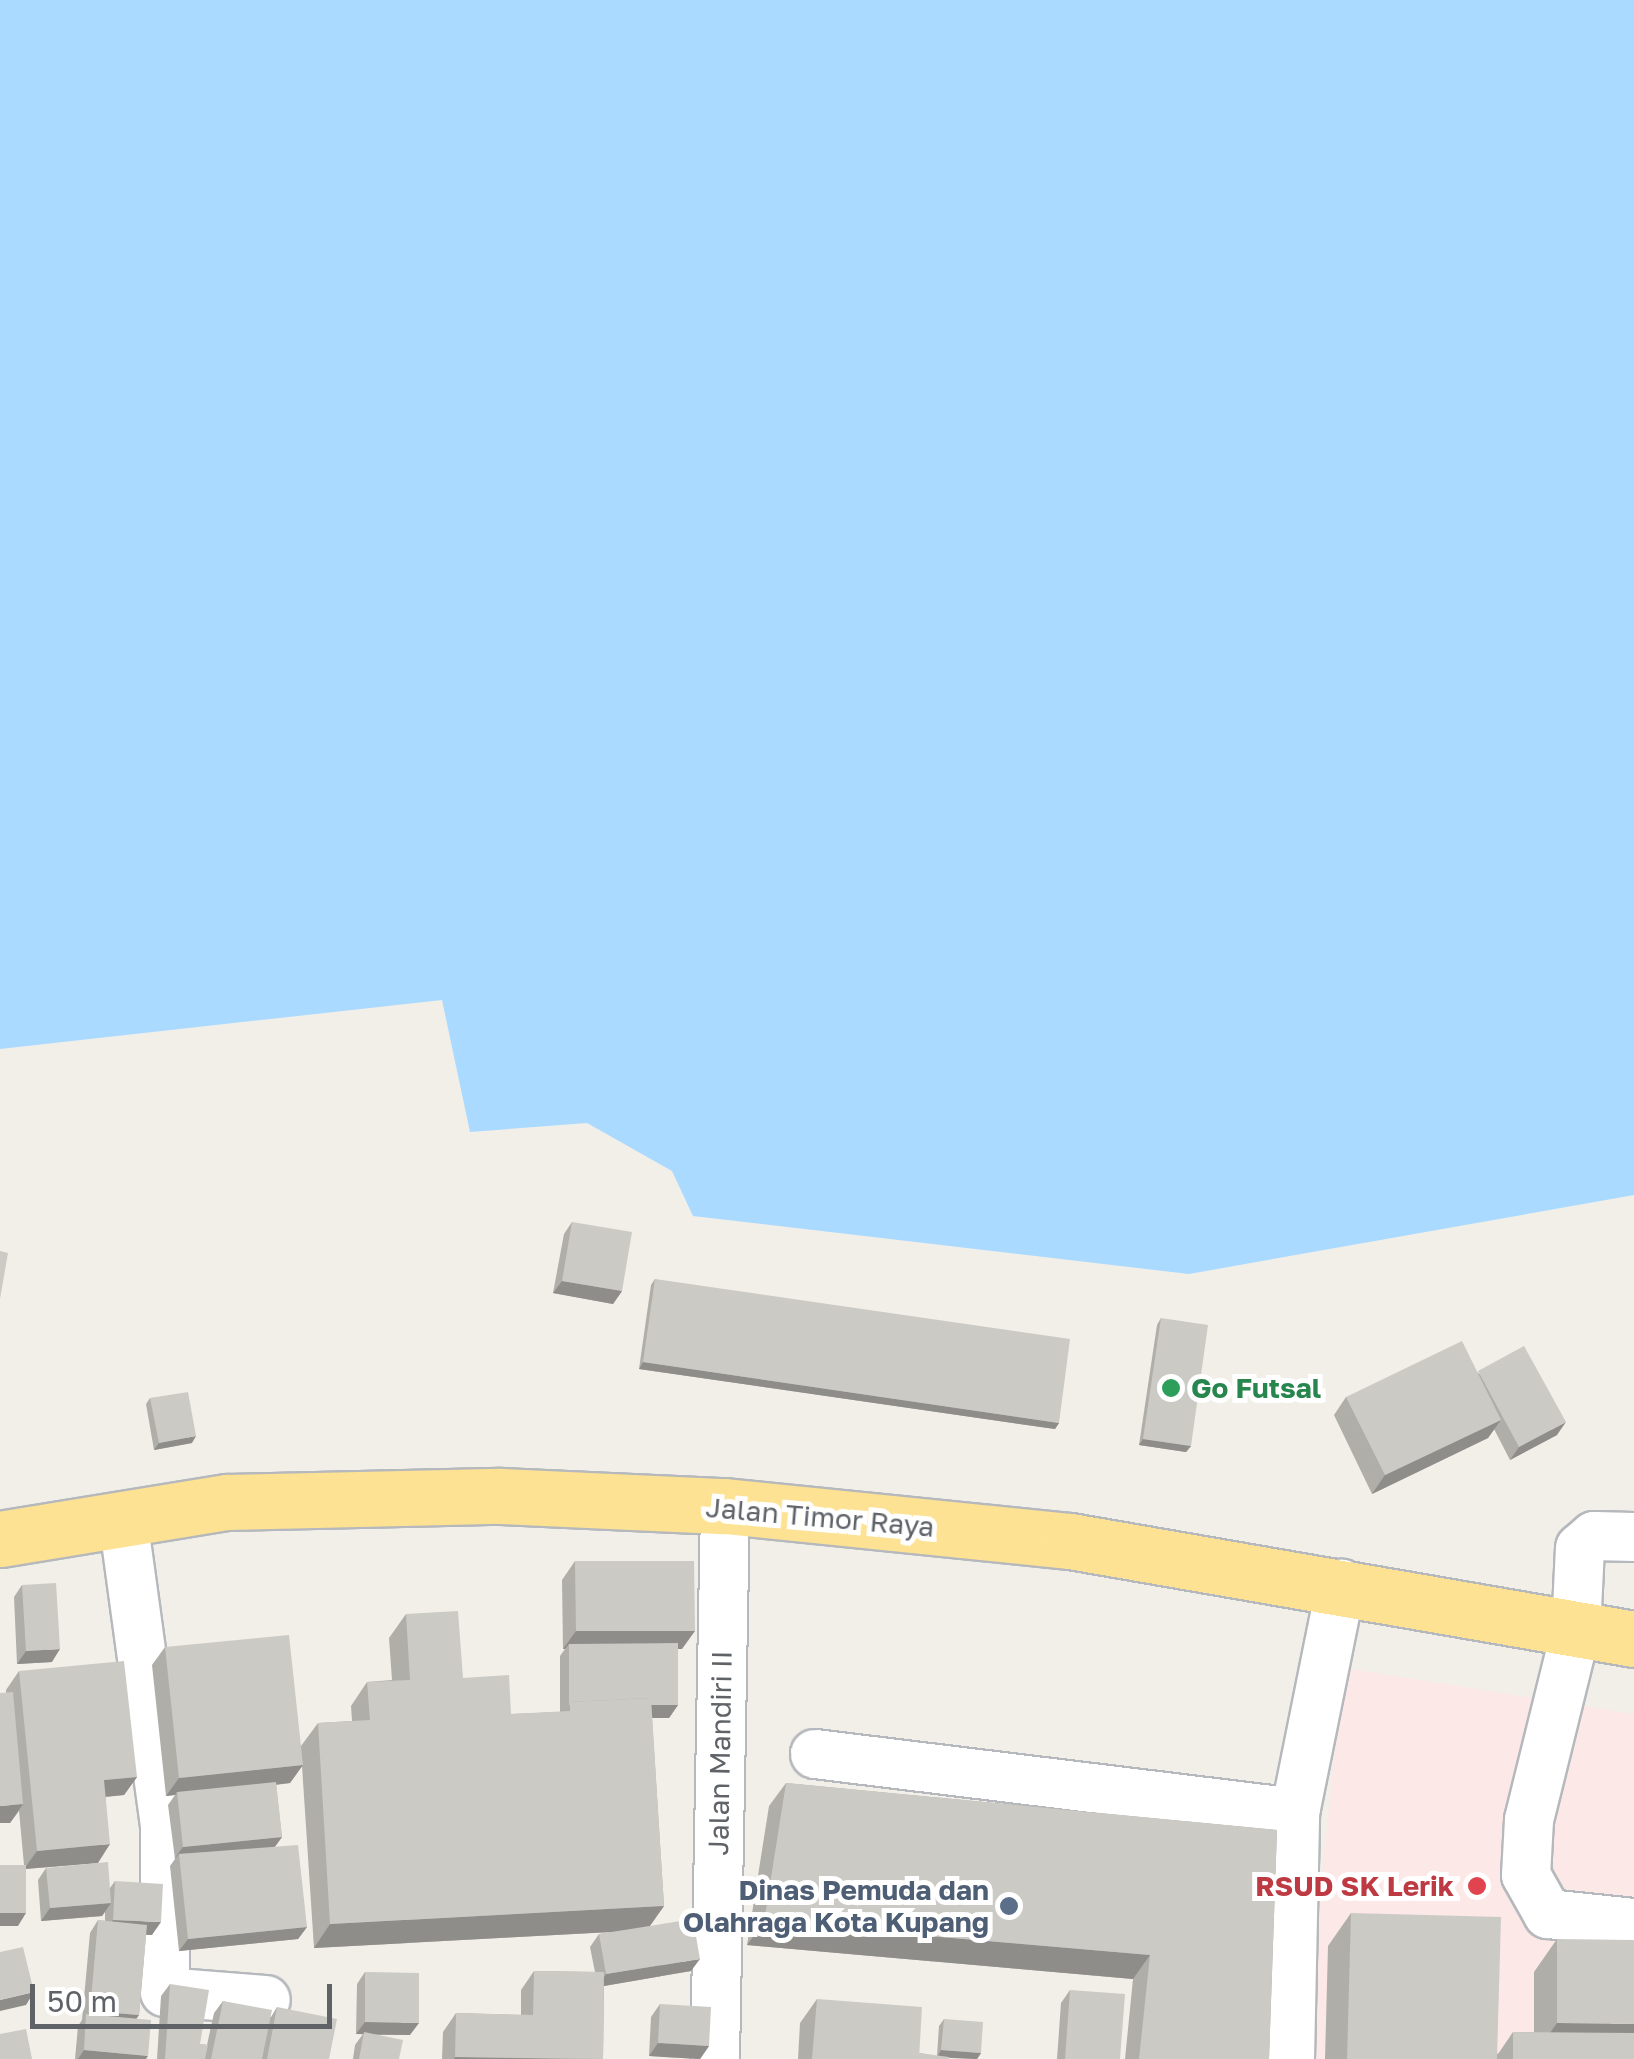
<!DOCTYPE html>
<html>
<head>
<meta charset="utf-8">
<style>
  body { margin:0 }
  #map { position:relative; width:1634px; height:2059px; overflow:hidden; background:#f1efe8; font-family:"Golos Text",sans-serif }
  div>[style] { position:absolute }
  .medical>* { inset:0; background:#fce8e6 }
  .water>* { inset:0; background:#aadaff }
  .roads { filter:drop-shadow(2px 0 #b5b8bc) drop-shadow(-2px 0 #b5b8bc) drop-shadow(0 2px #b5b8bc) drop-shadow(0 -2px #b5b8bc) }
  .minor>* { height:48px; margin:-24px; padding:0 24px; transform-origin:24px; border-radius:24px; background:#fff }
  .highway>* { height:55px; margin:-27.5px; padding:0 27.5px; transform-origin:27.5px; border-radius:27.5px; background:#fde293 }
  .wall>* { inset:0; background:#afaea9 }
  .shaded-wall>* { inset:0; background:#8f8d8a }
  .building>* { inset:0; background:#cccac5 }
  .dots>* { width:28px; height:28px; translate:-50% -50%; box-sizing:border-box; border:5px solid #fff; border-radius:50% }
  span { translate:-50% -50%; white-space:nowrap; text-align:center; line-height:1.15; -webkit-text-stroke:10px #fff; paint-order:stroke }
  .leisure-label { font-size:28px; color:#27864d; font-weight:700 }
  .left { translate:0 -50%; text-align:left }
  .street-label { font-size:28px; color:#5f6368 }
  .health-label { font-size:28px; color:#be3a42; font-weight:700 }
  .right { translate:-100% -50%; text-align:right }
  .service-label { font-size:28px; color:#4e5e75; font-weight:700 }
  .scale { position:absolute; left:30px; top:1984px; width:302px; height:45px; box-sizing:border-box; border:5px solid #5f6368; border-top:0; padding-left:12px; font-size:30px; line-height:35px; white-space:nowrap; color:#5f6368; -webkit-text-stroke:8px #fff; paint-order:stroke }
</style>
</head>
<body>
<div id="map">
  <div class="medical">
    <div style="clip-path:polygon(1344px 1668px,1634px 1714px,1634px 2059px,1302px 2059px)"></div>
  </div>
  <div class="water">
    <div style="clip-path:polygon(0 0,1634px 0,1634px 1195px,1189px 1274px,693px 1216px,672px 1171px,587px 1123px,470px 1132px,442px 1000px,0 1049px)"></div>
  </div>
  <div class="roads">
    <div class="minor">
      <div style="left:123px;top:1519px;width:310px;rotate:82.2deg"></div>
      <div style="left:165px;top:1826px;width:166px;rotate:90deg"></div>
      <div style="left:165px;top:1992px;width:101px;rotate:4.5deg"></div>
      <div style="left:1634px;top:1537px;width:40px;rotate:-178.6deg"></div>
      <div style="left:1594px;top:1536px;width:18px;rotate:139deg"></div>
      <div style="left:1580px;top:1548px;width:82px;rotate:92.8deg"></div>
      <div style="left:1576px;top:1630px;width:196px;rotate:103.9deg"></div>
      <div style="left:1529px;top:1820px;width:55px;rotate:93.1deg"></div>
      <div style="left:1526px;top:1875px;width:45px;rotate:60.6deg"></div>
      <div style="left:1548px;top:1914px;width:86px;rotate:6deg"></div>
      <div style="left:815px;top:1754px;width:484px;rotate:7deg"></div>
      <div style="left:1295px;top:1813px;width:234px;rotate:-78.6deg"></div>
      <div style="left:715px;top:2059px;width:553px;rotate:-88.96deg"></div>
      <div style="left:1290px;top:2059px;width:246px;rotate:-88.8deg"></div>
    </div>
    <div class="highway">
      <div style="left:0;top:1539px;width:230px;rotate:-9.3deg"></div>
      <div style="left:227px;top:1502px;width:274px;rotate:-1.3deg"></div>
      <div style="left:501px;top:1496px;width:224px;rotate:2.6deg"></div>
      <div style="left:725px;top:1506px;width:347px;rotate:5.8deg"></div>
      <div style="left:1070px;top:1541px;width:572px;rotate:9.86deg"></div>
    </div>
  </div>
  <div class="wall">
    <div style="clip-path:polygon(572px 1222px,622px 1291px,613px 1304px,553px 1293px,564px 1234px)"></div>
    <div style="clip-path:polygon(655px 1279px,1059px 1423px,1055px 1429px,639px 1369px,651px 1285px)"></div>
    <div style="clip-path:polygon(1161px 1318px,1191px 1446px,1186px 1452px,1139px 1445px,1157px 1325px)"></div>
    <div style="clip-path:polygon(1477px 1372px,1557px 1435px,1510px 1460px,1494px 1429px,1488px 1438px,1372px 1494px,1334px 1415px,1346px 1397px)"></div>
    <div style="clip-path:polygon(150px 1398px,192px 1443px,154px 1450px,146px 1404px)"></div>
    <div style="clip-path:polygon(575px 1561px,682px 1649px,678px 1649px,678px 1705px,669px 1718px,652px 1718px,664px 1906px,650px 1926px,691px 1971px,604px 1986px,603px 2059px,442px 2059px,443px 2032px,456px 2013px,521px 2015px,521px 1990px,534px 1971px,595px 1972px,590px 1947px,599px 1934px,612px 1932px,314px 1948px,302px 1766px,290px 1783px,276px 1785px,282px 1837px,275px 1847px,307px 1927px,298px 1939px,179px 1951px,170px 1866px,175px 1859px,168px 1805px,175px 1795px,166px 1796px,152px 1665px,165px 1647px,301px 1746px,318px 1723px,352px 1721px,351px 1706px,367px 1682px,392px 1680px,389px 1638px,406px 1614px,463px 1678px,511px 1714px,560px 1712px,560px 1656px,565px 1649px,563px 1649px,562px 1580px)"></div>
    <div style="clip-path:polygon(22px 1585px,52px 1662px,17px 1664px,14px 1597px)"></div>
    <div style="clip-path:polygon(19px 1671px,137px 1777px,124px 1795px,106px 1797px,98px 1863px,26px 1869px,18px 1926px,24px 1865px,19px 1811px,10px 1823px,6px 1690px)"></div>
    <div style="clip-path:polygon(786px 1783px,1277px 1830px,1269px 2059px,1125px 2059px,1133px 1979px,747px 1945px,769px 1806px)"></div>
    <div style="clip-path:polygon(46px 1868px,110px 1888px,115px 1881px,152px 1935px,146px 1935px,139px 2015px,136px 2018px,146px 2059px,75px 2059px,78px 2026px,82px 2020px,90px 1933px,98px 1920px,105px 1921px,105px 1912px,102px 1916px,41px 1921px,38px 1880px)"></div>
    <div style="clip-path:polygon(1351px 1913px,1498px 2054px,1513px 2032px,1534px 2032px,1534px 1972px,1557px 1939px,1634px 2059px,1325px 2059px,1328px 1946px)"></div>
    <div style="clip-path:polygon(365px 1972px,410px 2035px,377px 2035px,399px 2059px,353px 2059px,355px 2045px,363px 2034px,356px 2034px,357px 1984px)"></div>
    <div style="clip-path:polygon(170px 1984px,200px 2044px,207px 2045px,214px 2013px,223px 2001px,271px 2017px,277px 2007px,329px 2059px,157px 2059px,161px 1996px)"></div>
    <div style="clip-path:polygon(1070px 1990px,1120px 2059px,1057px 2059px,1061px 2003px)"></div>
    <div style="clip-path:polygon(817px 1999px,919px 2053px,937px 2056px,939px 2026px,944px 2019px,981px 2053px,977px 2059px,949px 2058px,949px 2059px,798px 2059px,800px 2023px)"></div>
    <div style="clip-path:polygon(660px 2004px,709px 2046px,700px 2059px,649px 2056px,651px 2017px)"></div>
  </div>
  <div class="shaded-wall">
    <div style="clip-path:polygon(562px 1281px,622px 1291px,613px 1304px,553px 1293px)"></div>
    <div style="clip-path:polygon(643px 1362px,1059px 1423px,1055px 1429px,639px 1369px)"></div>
    <div style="clip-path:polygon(1501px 1420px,1488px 1438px,1372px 1494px,1385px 1475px)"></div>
    <div style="clip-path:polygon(1566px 1422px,1557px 1435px,1510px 1460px,1519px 1447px)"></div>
    <div style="clip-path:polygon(196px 1436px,192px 1443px,154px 1450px,159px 1443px)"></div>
    <div style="clip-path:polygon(1143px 1439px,1191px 1446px,1186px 1452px,1139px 1445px)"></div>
    <div style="clip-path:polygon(576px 1631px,695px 1631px,682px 1649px,569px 1649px,569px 1644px,565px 1649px,563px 1649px)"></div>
    <div style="clip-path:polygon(60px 1649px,52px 1662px,17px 1664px,26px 1651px)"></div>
    <div style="clip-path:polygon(569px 1705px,678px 1705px,669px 1718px,565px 1718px,570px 1711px)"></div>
    <div style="clip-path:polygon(303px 1765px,290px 1783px,177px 1795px,177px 1792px,175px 1795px,166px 1796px,179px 1778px)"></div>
    <div style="clip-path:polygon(137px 1777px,124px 1795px,91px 1798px,104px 1780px)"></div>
    <div style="clip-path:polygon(23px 1804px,10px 1823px,0 1823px,0 1806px)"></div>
    <div style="clip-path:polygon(282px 1837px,273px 1849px,179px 1854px,174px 1859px,183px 1847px)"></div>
    <div style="clip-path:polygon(110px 1844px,98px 1863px,24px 1869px,37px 1851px)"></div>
    <div style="clip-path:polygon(111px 1903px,102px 1916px,41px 1921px,50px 1908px)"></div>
    <div style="clip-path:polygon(664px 1906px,647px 1930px,314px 1948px,330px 1924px)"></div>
    <div style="clip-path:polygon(0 1913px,26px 1913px,18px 1926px,0 1926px)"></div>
    <div style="clip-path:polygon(113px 1920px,161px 1922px,152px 1935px,104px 1932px)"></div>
    <div style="clip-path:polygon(764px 1922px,1150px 1955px,1133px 1979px,747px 1945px)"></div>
    <div style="clip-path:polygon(307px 1927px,298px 1939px,179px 1951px,188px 1939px)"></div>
    <div style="clip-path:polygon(700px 1959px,691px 1971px,598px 1987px,606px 1974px)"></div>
    <div style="clip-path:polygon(34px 1992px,26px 2005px,0 2011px,0 2000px)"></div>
    <div style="clip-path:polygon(90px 2011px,139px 2015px,130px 2028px,86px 2017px)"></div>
    <div style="clip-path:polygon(365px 2022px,419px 2023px,410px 2035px,356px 2034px)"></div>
    <div style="clip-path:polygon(1557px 2023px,1634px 2024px,1634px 2057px,1534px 2056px)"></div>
    <div style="clip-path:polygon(658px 2043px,709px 2046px,700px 2059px,649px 2056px)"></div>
    <div style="clip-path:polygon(84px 2050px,148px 2056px,146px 2059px,78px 2059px)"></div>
    <div style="clip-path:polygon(941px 2050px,981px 2053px,977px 2059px,937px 2057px)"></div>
    <div style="clip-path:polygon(455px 2057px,565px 2059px,454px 2059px)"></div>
  </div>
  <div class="building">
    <div style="clip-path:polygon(572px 1222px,632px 1232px,622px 1291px,562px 1281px)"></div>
    <div style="clip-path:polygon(0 1251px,8px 1253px,0 1299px)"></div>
    <div style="clip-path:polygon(655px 1279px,1070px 1339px,1059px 1423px,643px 1362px)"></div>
    <div style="clip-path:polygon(1161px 1318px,1208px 1325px,1191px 1446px,1143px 1439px)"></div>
    <div style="clip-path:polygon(1462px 1341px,1501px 1420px,1385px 1475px,1346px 1397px)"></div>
    <div style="clip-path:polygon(1524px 1346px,1566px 1422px,1519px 1447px,1478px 1371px)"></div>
    <div style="clip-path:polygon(188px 1392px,196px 1436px,159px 1443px,150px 1398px)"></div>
    <div style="clip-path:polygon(575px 1561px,694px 1561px,695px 1631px,576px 1631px)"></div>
    <div style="clip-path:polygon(56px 1583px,60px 1649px,26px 1651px,22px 1585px)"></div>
    <div style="clip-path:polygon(458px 1611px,463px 1678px,509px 1675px,511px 1714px,570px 1711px,569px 1702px,651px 1698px,664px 1906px,330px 1924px,318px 1723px,370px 1720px,367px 1682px,410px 1680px,406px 1614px)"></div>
    <div style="clip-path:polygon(289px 1635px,303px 1765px,179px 1778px,165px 1647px)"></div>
    <div style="clip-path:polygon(678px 1643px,678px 1705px,651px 1705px,651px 1698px,569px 1702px,569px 1644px)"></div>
    <div style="clip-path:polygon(124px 1661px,137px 1777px,104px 1780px,110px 1844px,37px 1851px,19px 1671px)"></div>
    <div style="clip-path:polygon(13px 1692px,23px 1804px,0 1806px,0 1693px)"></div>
    <div style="clip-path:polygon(276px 1782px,282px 1837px,183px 1847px,177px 1792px)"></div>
    <div style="clip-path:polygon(786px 1783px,1277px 1830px,1269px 2059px,1139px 2059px,1150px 1955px,764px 1922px)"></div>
    <div style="clip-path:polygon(298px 1845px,307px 1927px,188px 1939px,179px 1854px)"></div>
    <div style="clip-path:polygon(108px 1862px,111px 1903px,50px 1908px,46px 1868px)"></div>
    <div style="clip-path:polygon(0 1865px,26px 1865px,26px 1913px,0 1913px)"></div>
    <div style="clip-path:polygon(115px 1881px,163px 1884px,161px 1922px,113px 1920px)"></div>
    <div style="clip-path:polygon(1351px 1913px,1501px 1917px,1497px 2059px,1347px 2059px)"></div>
    <div style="clip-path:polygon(693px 1919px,700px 1959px,606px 1974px,599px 1934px)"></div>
    <div style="clip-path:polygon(98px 1920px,147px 1925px,139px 2015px,90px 2011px)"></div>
    <div style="clip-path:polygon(1557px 1939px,1634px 1940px,1634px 2024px,1557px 2023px)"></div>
    <div style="clip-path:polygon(23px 1947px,34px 1992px,0 2000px,0 1952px)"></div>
    <div style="clip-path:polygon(534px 1971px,604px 1972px,603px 2059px,455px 2057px,456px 2013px,533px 2015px)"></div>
    <div style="clip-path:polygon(365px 1972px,419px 1973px,419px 2023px,365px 2022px)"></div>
    <div style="clip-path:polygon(170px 1984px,209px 1990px,200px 2044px,208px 2045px,205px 2059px,165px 2059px)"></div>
    <div style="clip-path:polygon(1070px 1990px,1125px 1994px,1120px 2059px,1065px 2059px)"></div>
    <div style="clip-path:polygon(817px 1999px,922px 2007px,919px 2059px,812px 2059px)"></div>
    <div style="clip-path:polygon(223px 2001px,272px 2010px,262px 2059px,211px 2059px)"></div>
    <div style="clip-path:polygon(660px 2004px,711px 2007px,709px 2046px,658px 2043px)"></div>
    <div style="clip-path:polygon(277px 2007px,337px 2019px,329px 2059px,267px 2059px)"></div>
    <div style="clip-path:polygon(86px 2014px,151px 2020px,148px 2056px,84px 2050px)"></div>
    <div style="clip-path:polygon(944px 2019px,983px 2022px,981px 2053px,941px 2050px)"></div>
    <div style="clip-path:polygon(26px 2029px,32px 2059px,0 2059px,0 2034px)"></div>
    <div style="clip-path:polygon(364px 2032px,403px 2040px,399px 2059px,359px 2059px)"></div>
    <div style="clip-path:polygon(1513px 2032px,1634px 2033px,1634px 2059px,1513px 2059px)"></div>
    <div style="clip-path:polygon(919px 2053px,949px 2057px,949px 2059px,919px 2059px)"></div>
  </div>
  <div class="dots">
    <div style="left:1171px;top:1388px;background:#2e9e5b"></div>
    <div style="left:1477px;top:1886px;background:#e0444e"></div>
    <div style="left:1009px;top:1906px;background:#5c6f8a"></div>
  </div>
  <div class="leisure-label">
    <span class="left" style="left:1191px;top:1388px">Go Futsal</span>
  </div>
  <div class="street-label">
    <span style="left:820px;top:1517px;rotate:5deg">Jalan Timor Raya</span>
    <span style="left:720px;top:1753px;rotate:-89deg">Jalan Mandiri II</span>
  </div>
  <div class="health-label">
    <span class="right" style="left:1454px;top:1886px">RSUD SK Lerik</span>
  </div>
  <div class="service-label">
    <span class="right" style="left:989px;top:1906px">Dinas Pemuda dan<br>Olahraga Kota Kupang</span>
  </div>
  <div class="scale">50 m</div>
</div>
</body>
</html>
